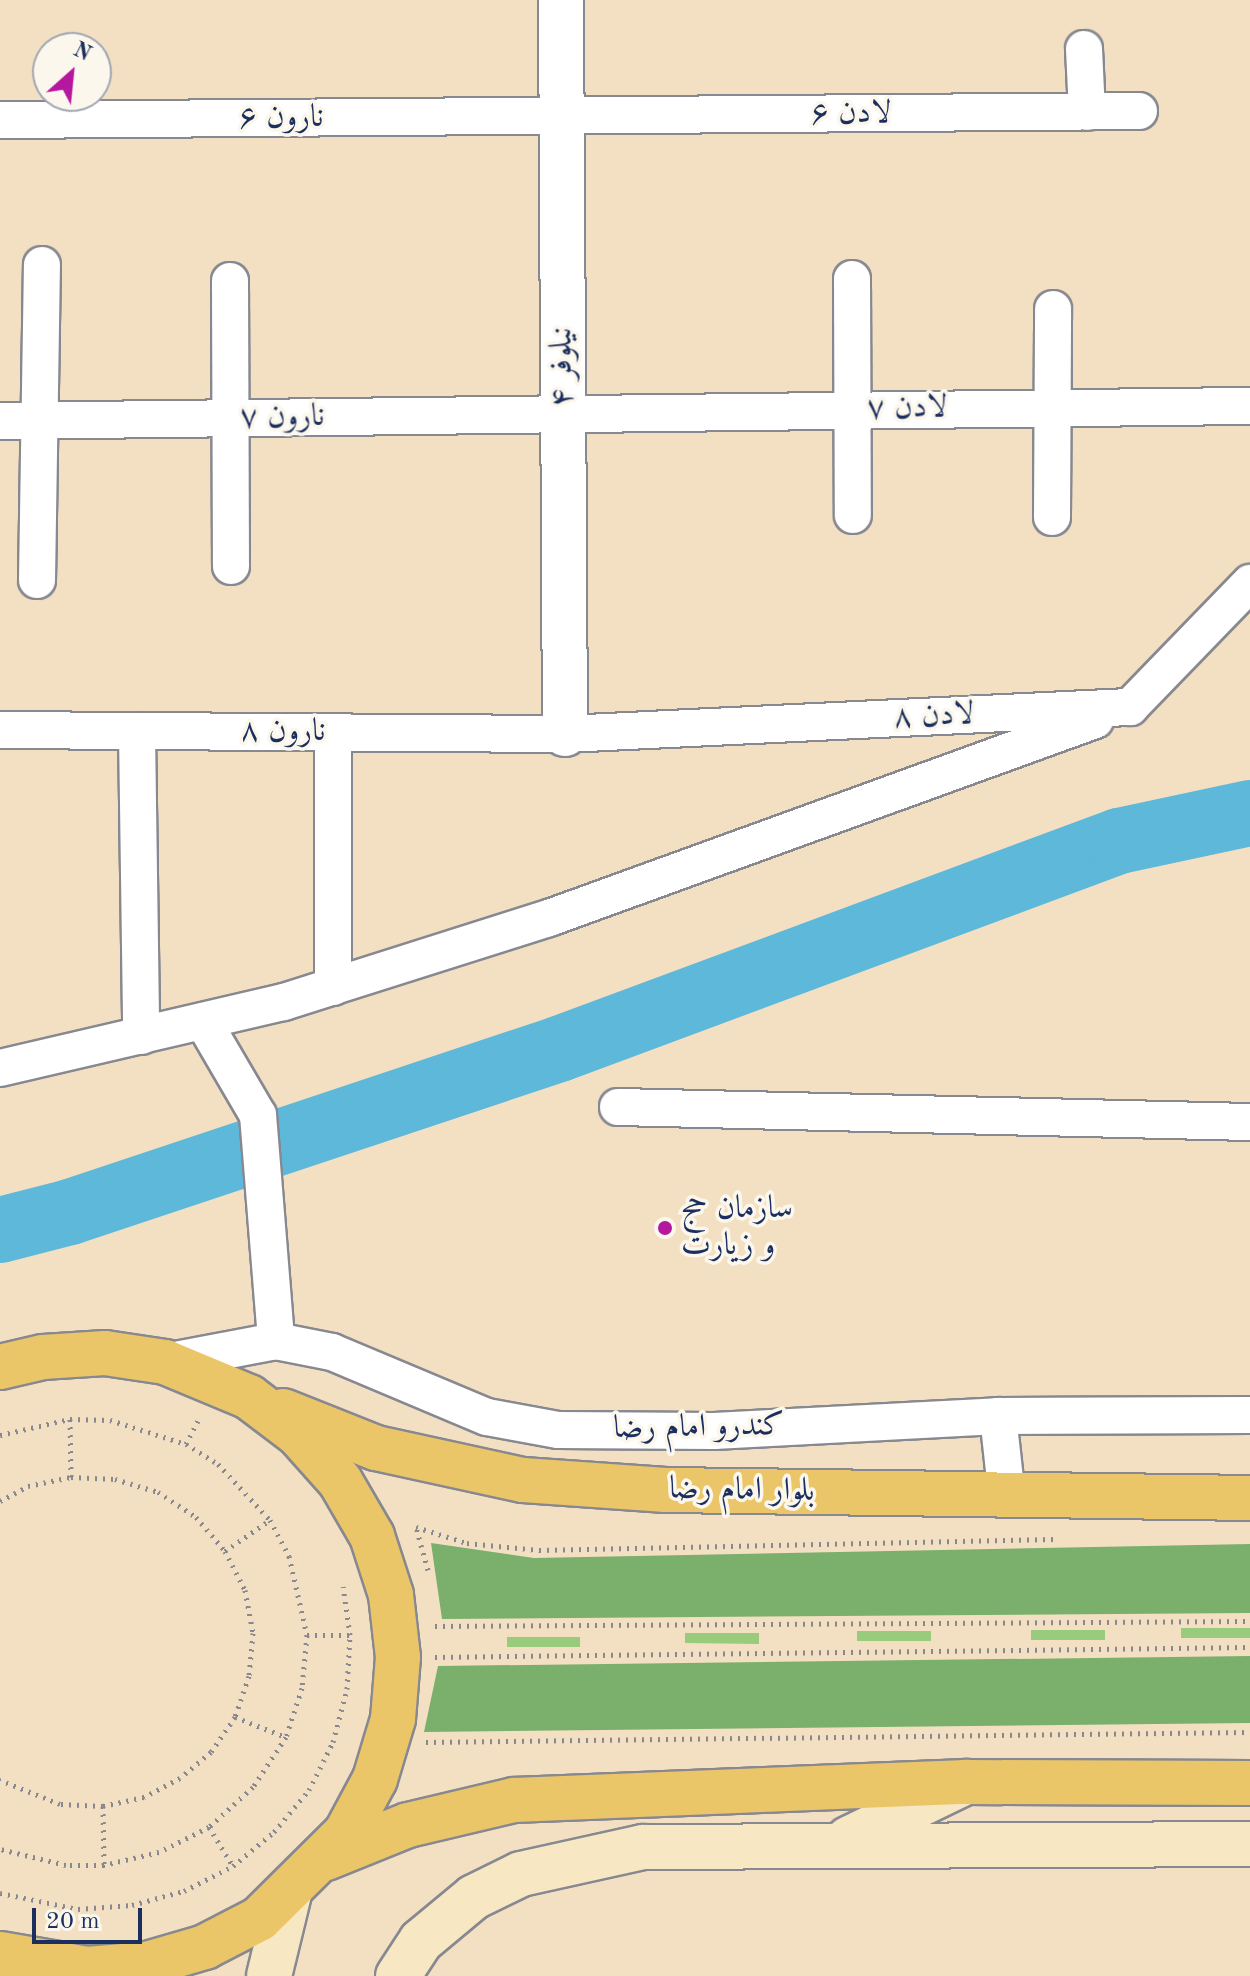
<!DOCTYPE html>
<html>
<head>
<meta charset="utf-8">
<style>
  body { margin:0 }
  #map { position:relative; width:1250px; height:1976px; overflow:hidden; background:#f3e0c3; font-family:"Old Standard TT",Amiri,serif }
  div>[style] { position:absolute }
  .green>* { inset:0; background:#98cb7c }
  .forest>* { inset:0; background:#7aaf6c }
  .river>* { height:66px; margin:-33px; padding:0 33px; transform-origin:33px; border-radius:33px; background:#5db8da }
  .path>* { height:5px; margin-top:-2.5px; transform-origin:0; background:repeating-linear-gradient(90deg,#878890 0 2px,transparent 0 8px) }
  .roads { filter:drop-shadow(2px 0 #878890) drop-shadow(-2px 0 #878890) drop-shadow(0 2px #878890) drop-shadow(0 -2px #878890) }
  .minor>* { height:36px; margin:-18px; padding:0 18px; transform-origin:18px; border-radius:18px; background:#fff }
  .tertiary>* { height:44px; margin:-22px; padding:0 22px; transform-origin:22px; border-radius:22px; background:#fff }
  .secondary>* { height:44px; margin:-22px; padding:0 22px; transform-origin:22px; border-radius:22px; background:#f7e8c3 }
  .primary>* { height:44px; margin:-22px; padding:0 22px; transform-origin:22px; border-radius:22px; background:#ebc669 }
  .dots>* { width:22px; height:22px; translate:-50% -50%; box-sizing:border-box; border:4px solid #fbf7ec; border-radius:50% }
  span { translate:-50% -50%; white-space:nowrap; text-align:center; line-height:1.15; -webkit-text-stroke:7px #fbf7ec; paint-order:stroke }
  .street-label { font-size:32px; color:#1b2f5e }
  .poi-label { font-size:32px; color:#1b2f5e }
  .left { translate:0 -50%; text-align:left }
  .north { position:absolute; left:32px; top:32px; width:80px; height:80px; box-sizing:border-box; background:#fbf7ec; border:2px solid #a1a7b3; border-radius:50%; rotate:27deg; font-size:22px; font-weight:700; line-height:32px; text-align:center; color:#1b2f5e }
  .north::after { content:''; display:block; margin:auto; width:28px; height:36px; background:#b5179e; clip-path:polygon(50% 0,100% 100%,50% 72%,0 100%) }
  .scale { position:absolute; left:32px; top:1908px; width:110px; height:36px; box-sizing:border-box; border:4px solid #1b2f5e; border-top:0; padding-left:10px; font-size:24px; line-height:28px; white-space:nowrap; color:#1b2f5e; -webkit-text-stroke:6px #fbf7ec; paint-order:stroke }
</style>
</head>
<body>
<div id="map">
  <div class="green">
    <div style="clip-path:polygon(1181px 1628px,1250px 1628px,1250px 1638px,1181px 1638px)"></div>
    <div style="clip-path:polygon(1031px 1630px,1105px 1630px,1105px 1640px,1031px 1640px)"></div>
    <div style="clip-path:polygon(857px 1631px,931px 1631px,931px 1641px,857px 1641px)"></div>
    <div style="clip-path:polygon(685px 1633px,759px 1633px,759px 1644px,685px 1643px)"></div>
    <div style="clip-path:polygon(507px 1637px,580px 1637px,580px 1647px,507px 1647px)"></div>
  </div>
  <div class="forest">
    <div style="clip-path:polygon(431px 1543px,534px 1558px,1250px 1544px,1250px 1613px,442px 1619px)"></div>
    <div style="clip-path:polygon(1250px 1656px,1250px 1723px,424px 1732px,438px 1666px)"></div>
  </div>
  <div class="river">
    <div style="left:0;top:1230px;width:72px;rotate:-14.4deg"></div>
    <div style="left:70px;top:1212px;width:515px;rotate:-18.43deg"></div>
    <div style="left:559px;top:1049px;width:597px;rotate:-20.38deg"></div>
    <div style="left:1119px;top:841px;width:134px;rotate:-12.1deg"></div>
  </div>
  <div class="path">
    <div style="left:70px;top:1419px;width:58px;rotate:89deg"></div>
    <div style="left:0;top:1435px;width:72px;rotate:-12.9deg"></div>
    <div style="left:70px;top:1419px;width:40px;rotate:1.4deg"></div>
    <div style="left:110px;top:1420px;width:80px;rotate:17.5deg"></div>
    <div style="left:186px;top:1444px;width:38px;rotate:32deg"></div>
    <div style="left:218px;top:1464px;width:76px;rotate:47.1deg"></div>
    <div style="left:270px;top:1520px;width:41px;rotate:62.2deg"></div>
    <div style="left:289px;top:1556px;width:81px;rotate:77.2deg"></div>
    <div style="left:307px;top:1635px;width:53px;rotate:95.4deg"></div>
    <div style="left:302px;top:1688px;width:52px;rotate:108.1deg"></div>
    <div style="left:286px;top:1737px;width:60px;rotate:123.4deg"></div>
    <div style="left:253px;top:1787px;width:59px;rotate:137.7deg"></div>
    <div style="left:209px;top:1827px;width:56px;rotate:153.4deg"></div>
    <div style="left:159px;top:1852px;width:57px;rotate:166.7deg"></div>
    <div style="left:104px;top:1865px;width:38px;rotate:180deg"></div>
    <div style="left:66px;top:1865px;width:68px;rotate:-166.4deg"></div>
    <div style="left:186px;top:1444px;width:28px;rotate:-63deg"></div>
    <div style="left:0;top:1501px;width:32px;rotate:-28deg"></div>
    <div style="left:28px;top:1486px;width:44px;rotate:-11.8deg"></div>
    <div style="left:71px;top:1477px;width:44px;rotate:2.6deg"></div>
    <div style="left:115px;top:1479px;width:45px;rotate:16.8deg"></div>
    <div style="left:158px;top:1492px;width:45px;rotate:33.3deg"></div>
    <div style="left:196px;top:1517px;width:45px;rotate:49.5deg"></div>
    <div style="left:225px;top:1551px;width:44px;rotate:62.9deg"></div>
    <div style="left:245px;top:1590px;width:44px;rotate:79.5deg"></div>
    <div style="left:253px;top:1633px;width:43px;rotate:95.3deg"></div>
    <div style="left:249px;top:1676px;width:43px;rotate:108.9deg"></div>
    <div style="left:235px;top:1717px;width:42px;rotate:124.4deg"></div>
    <div style="left:211px;top:1752px;width:40px;rotate:140deg"></div>
    <div style="left:180px;top:1778px;width:41px;rotate:152.2deg"></div>
    <div style="left:144px;top:1797px;width:42px;rotate:167.6deg"></div>
    <div style="left:103px;top:1806px;width:43px;rotate:-177.3deg"></div>
    <div style="left:60px;top:1804px;width:65px;rotate:-158.2deg"></div>
    <div style="left:225px;top:1551px;width:55px;rotate:-34.6deg"></div>
    <div style="left:428px;top:1570px;width:45px;rotate:-105.6deg"></div>
    <div style="left:416px;top:1527px;width:53px;rotate:17.4deg"></div>
    <div style="left:467px;top:1543px;width:72px;rotate:5.6deg"></div>
    <div style="left:539px;top:1550px;width:518px;rotate:-1.22deg"></div>
    <div style="left:435px;top:1626px;width:815px;rotate:-0.35deg"></div>
    <div style="left:307px;top:1635px;width:43px"></div>
    <div style="left:435px;top:1657px;width:815px;rotate:-0.7deg"></div>
    <div style="left:235px;top:1717px;width:55px;rotate:21.4deg"></div>
    <div style="left:426px;top:1742px;width:824px;rotate:-0.7deg"></div>
    <div style="left:103px;top:1806px;width:59px;rotate:89deg"></div>
    <div style="left:209px;top:1827px;width:46px;rotate:58.4deg"></div>
    <div style="left:0;top:1893px;width:80px;rotate:11.6deg"></div>
    <div style="left:78px;top:1909px;width:54px;rotate:-4.2deg"></div>
    <div style="left:132px;top:1905px;width:54px;rotate:-15.1deg"></div>
    <div style="left:184px;top:1891px;width:55px;rotate:-27deg"></div>
    <div style="left:233px;top:1866px;width:53px;rotate:-39.7deg"></div>
    <div style="left:274px;top:1832px;width:55px;rotate:-50.2deg"></div>
    <div style="left:309px;top:1790px;width:54px;rotate:-63.4deg"></div>
    <div style="left:333px;top:1742px;width:55px;rotate:-75.2deg"></div>
    <div style="left:347px;top:1689px;width:54px;rotate:-86.8deg"></div>
    <div style="left:350px;top:1635px;width:49px;rotate:-98.1deg"></div>
  </div>
  <div class="roads">
    <div class="minor">
      <div style="left:1084px;top:49px;width:63px;rotate:87.3deg"></div>
      <div style="left:0;top:120px;width:1139px;rotate:-0.45deg"></div>
      <div style="left:852px;top:279px;width:236px;rotate:89.8deg"></div>
      <div style="left:230px;top:281px;width:285px;rotate:89.8deg"></div>
      <div style="left:0;top:421px;width:1250px;rotate:-0.69deg"></div>
      <div style="left:1052px;top:517px;width:208px;rotate:-89.7deg"></div>
      <div style="left:37px;top:580px;width:315px;rotate:-89.1deg"></div>
      <div style="left:0;top:730px;width:565px;rotate:0.41deg"></div>
      <div style="left:565px;top:734px;width:566px;rotate:-2.74deg"></div>
      <div style="left:1130px;top:707px;width:173px;rotate:-45.9deg"></div>
      <div style="left:137px;top:731px;width:305px;rotate:89.2deg"></div>
      <div style="left:333px;top:987px;width:255px;rotate:-90deg"></div>
      <div style="left:203px;top:1021px;width:109px;rotate:59.7deg"></div>
      <div style="left:258px;top:1115px;width:227px;rotate:85.4deg"></div>
      <div style="left:0;top:1068px;width:292px;rotate:-13.1deg"></div>
      <div style="left:284px;top:1002px;width:278px;rotate:-17.6deg"></div>
      <div style="left:549px;top:918px;width:581px;rotate:-19.93deg"></div>
      <div style="left:618px;top:1107px;width:632px;rotate:1.36deg"></div>
      <div style="left:165px;top:1362px;width:113px;rotate:-10.7deg"></div>
      <div style="left:276px;top:1341px;width:57px;rotate:11.1deg"></div>
      <div style="left:332px;top:1352px;width:168px;rotate:22.8deg"></div>
      <div style="left:487px;top:1417px;width:72px;rotate:10.4deg"></div>
      <div style="left:558px;top:1430px;width:156px;rotate:0.4deg"></div>
      <div style="left:714px;top:1431px;width:284px;rotate:-3deg"></div>
      <div style="left:998px;top:1416px;width:252px;rotate:-0.2deg"></div>
      <div style="left:998px;top:1416px;width:81px;rotate:83.7deg"></div>
    </div>
    <div class="tertiary">
      <div style="left:561px;top:0;width:734px;rotate:89.69deg"></div>
    </div>
    <div class="secondary">
      <div style="left:848px;top:1839px;width:131px;rotate:-25.8deg"></div>
      <div style="left:269px;top:1976px;width:89px;rotate:-76.3deg"></div>
      <div style="left:398px;top:1976px;width:42px;rotate:-56.7deg"></div>
      <div style="left:421px;top:1941px;width:69px;rotate:-39.7deg"></div>
      <div style="left:474px;top:1897px;width:52px;rotate:-26.1deg"></div>
      <div style="left:521px;top:1874px;width:125px;rotate:-12.5deg"></div>
      <div style="left:643px;top:1847px;width:607px;rotate:-0.28deg"></div>
    </div>
    <div class="primary">
      <div style="left:0;top:1367px;width:44px;rotate:-13.1deg"></div>
      <div style="left:43px;top:1357px;width:62px;rotate:-3.7deg"></div>
      <div style="left:105px;top:1353px;width:61px;rotate:8.5deg"></div>
      <div style="left:165px;top:1362px;width:91px;rotate:22.6deg"></div>
      <div style="left:249px;top:1397px;width:63px;rotate:37.2deg"></div>
      <div style="left:299px;top:1435px;width:62px;rotate:48.3deg"></div>
      <div style="left:340px;top:1481px;width:64px;rotate:59.8deg"></div>
      <div style="left:372px;top:1536px;width:62px;rotate:72.1deg"></div>
      <div style="left:391px;top:1595px;width:62px;rotate:83.6deg"></div>
      <div style="left:398px;top:1657px;width:62px;rotate:94.6deg"></div>
      <div style="left:393px;top:1719px;width:63px;rotate:106.7deg"></div>
      <div style="left:375px;top:1779px;width:61px;rotate:118.2deg"></div>
      <div style="left:346px;top:1833px;width:122px;rotate:135.3deg"></div>
      <div style="left:259px;top:1919px;width:61px;rotate:152.6deg"></div>
      <div style="left:205px;top:1947px;width:60px;rotate:163.7deg"></div>
      <div style="left:147px;top:1964px;width:60px;rotate:175.2deg"></div>
      <div style="left:87px;top:1969px;width:88px;rotate:-170.2deg"></div>
      <div style="left:283px;top:1411px;width:100px;rotate:21.7deg"></div>
      <div style="left:376px;top:1448px;width:150px;rotate:12.3deg"></div>
      <div style="left:523px;top:1480px;width:143px;rotate:4deg"></div>
      <div style="left:666px;top:1490px;width:584px;rotate:0.78deg"></div>
      <div style="left:326px;top:1858px;width:88px;rotate:-21.9deg"></div>
      <div style="left:408px;top:1825px;width:109px;rotate:-13.3deg"></div>
      <div style="left:514px;top:1800px;width:452px;rotate:-2.3deg"></div>
      <div style="left:966px;top:1782px;width:284px;rotate:0.2deg"></div>
    </div>
  </div>
  <div class="dots">
    <div style="left:665px;top:1228px;background:#b5179e"></div>
  </div>
  <div class="street-label">
    <span style="left:851px;top:114px">لادن ۶</span>
    <span style="left:281px;top:118px">نارون ۶</span>
    <span style="left:563px;top:367px;rotate:-90deg">نیلوفر ۴</span>
    <span style="left:907px;top:409px;rotate:-1deg">لادن ۷</span>
    <span style="left:282px;top:418px;rotate:-1deg">نارون ۷</span>
    <span style="left:934px;top:717px;rotate:-3deg">لادن ۸</span>
    <span style="left:283px;top:732px">نارون ۸</span>
    <span style="left:699px;top:1428px;rotate:-1deg">کندرو امام رضا</span>
    <span style="left:742px;top:1491px;rotate:1deg">بلوار امام رضا</span>
  </div>
  <div class="poi-label">
    <span class="left" style="left:681px;top:1228px">سازمان حج<br>و زیارت</span>
  </div>
  <div class="north">N</div>
  <div class="scale">20 m</div>
</div>
</body>
</html>
